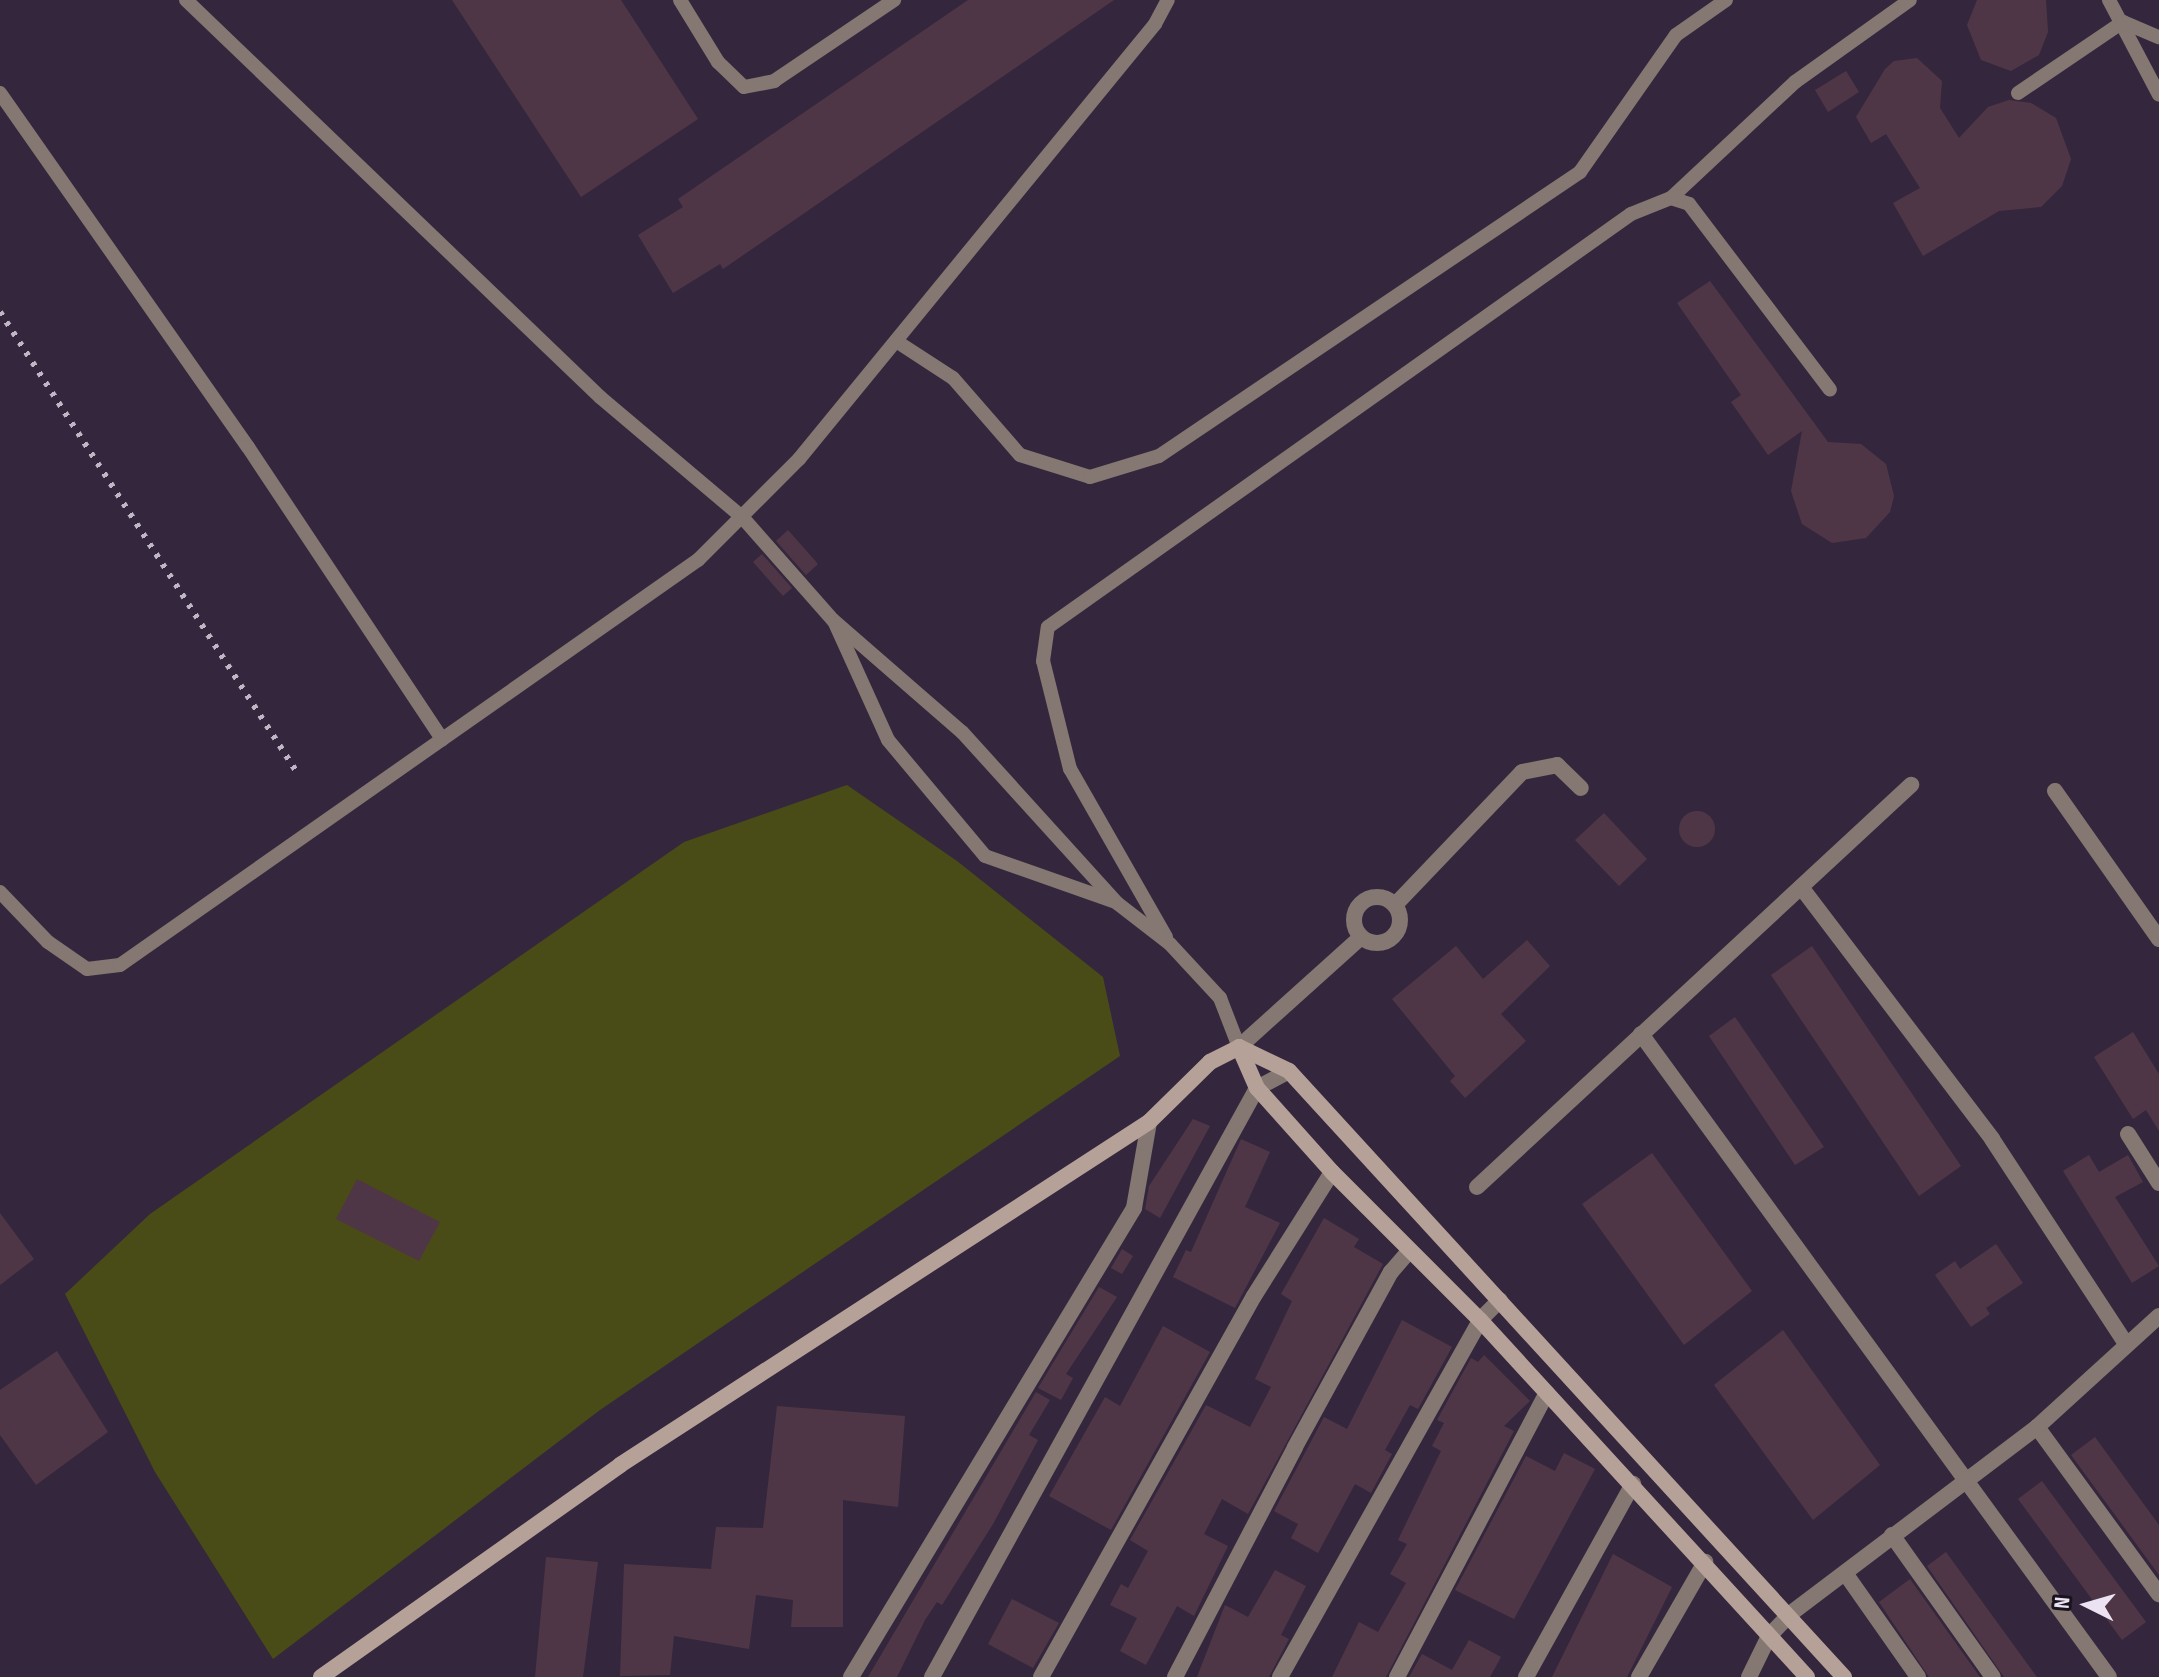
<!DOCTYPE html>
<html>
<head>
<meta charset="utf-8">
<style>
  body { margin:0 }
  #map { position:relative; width:2159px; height:1677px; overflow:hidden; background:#34273d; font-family:"Sofia Sans Condensed",sans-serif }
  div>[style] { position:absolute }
  .green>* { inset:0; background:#494c16 }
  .building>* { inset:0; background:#4f3646 }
  .round { border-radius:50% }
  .lane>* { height:14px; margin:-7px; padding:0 7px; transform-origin:7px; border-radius:7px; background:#857771 }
  .street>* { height:16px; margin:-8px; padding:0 8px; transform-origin:8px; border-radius:8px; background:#857771 }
  .street>.ring { margin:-8px; padding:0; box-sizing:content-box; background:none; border:16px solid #857771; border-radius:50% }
  .secondary>* { height:16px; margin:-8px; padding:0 8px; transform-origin:8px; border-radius:8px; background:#b6a198 }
  .rail>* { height:6px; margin-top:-3px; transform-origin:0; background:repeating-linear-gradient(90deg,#bfb6c6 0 4px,transparent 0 12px) }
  span { translate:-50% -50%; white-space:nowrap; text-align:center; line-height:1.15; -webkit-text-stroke:6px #19131d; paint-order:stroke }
  .north { position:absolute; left:2047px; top:1565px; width:80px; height:80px; -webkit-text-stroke:6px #19131d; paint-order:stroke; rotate:275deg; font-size:22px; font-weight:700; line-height:32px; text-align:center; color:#ebe3f1 }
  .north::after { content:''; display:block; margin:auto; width:28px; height:36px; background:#ebe3f1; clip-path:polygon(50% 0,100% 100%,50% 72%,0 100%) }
</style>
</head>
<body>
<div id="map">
  <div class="green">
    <div style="clip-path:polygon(847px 785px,957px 861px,1103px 977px,1120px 1056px,600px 1410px,273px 1659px,155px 1472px,65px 1294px,150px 1214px,684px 842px)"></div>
  </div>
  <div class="building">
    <div style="clip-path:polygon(452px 0,621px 0,698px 119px,581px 197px)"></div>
    <div style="clip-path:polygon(968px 0,1114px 0,723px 269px,720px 264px,673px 293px,638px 235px,683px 207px,678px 199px)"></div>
    <div style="clip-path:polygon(1977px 0,2046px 0,2048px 32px,2039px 55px,2011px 71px,1981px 60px,1967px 25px)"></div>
    <div style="clip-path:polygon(1917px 58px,1942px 81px,1940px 108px,1959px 138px,1988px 107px,2009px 100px,2031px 103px,2056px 118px,2071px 159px,2062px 186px,2041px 207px,1999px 211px,1923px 256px,1893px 203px,1920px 188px,1886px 134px,1871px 143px,1856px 117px,1885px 69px,1894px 61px)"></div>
    <div style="clip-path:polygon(1846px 71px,1859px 92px,1828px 112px,1815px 90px)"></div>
    <div style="clip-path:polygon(1710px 281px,1828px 442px,1861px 444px,1886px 464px,1894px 496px,1890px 512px,1866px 538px,1832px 543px,1802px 524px,1791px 491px,1802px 431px,1768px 455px,1731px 402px,1741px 395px,1677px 303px)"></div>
    <div style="clip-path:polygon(788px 530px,818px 564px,806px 575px,776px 541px)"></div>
    <div style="clip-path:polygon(762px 554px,792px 588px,783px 596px,753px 562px)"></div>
    <div class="round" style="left:1679px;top:811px;width:36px;height:36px"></div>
    <div style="clip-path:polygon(1604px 813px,1647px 859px,1619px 886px,1575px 840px)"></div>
    <div style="clip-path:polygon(1527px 940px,1550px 966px,1501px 1014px,1526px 1041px,1465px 1098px,1450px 1081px,1455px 1076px,1392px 999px,1456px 946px,1483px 979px)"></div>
    <div style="clip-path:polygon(1812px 946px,1961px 1166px,1919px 1196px,1771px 975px)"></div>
    <div style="clip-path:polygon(1735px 1017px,1824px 1147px,1795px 1165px,1709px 1036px)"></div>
    <div style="clip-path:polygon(2133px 1032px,2159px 1074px,2159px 1131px,2146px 1110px,2133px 1119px,2094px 1057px)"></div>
    <div style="clip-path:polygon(1193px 1119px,1210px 1126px,1160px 1218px,1145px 1209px,1149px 1186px)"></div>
    <div style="clip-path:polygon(1241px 1139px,1270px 1152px,1245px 1207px,1280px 1223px,1235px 1308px,1173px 1277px,1186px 1250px,1191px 1252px)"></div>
    <div style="clip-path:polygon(1652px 1153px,1752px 1291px,1684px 1345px,1582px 1204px)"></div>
    <div style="clip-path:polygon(2089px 1155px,2099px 1172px,2128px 1155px,2143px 1182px,2115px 1197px,2159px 1266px,2132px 1283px,2063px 1171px)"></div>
    <div style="clip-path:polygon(357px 1179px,440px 1222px,419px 1261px,336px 1219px)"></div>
    <div style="clip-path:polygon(0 1213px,34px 1259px,0 1285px)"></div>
    <div style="clip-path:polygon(1324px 1218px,1359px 1239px,1354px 1247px,1383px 1264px,1248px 1514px,1222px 1499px,1204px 1534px,1228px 1546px,1194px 1616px,1177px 1606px,1146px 1665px,1120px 1651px,1137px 1618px,1110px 1605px,1121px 1584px,1128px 1588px,1148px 1551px,1130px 1540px,1206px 1405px,1250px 1427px,1271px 1387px,1255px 1379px,1292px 1301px,1281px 1294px)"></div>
    <div style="clip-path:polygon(1996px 1244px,2023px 1283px,1986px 1308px,1990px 1314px,1971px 1327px,1935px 1275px,1955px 1261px,1960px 1269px)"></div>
    <div style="clip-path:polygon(1122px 1249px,1133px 1256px,1122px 1274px,1111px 1268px)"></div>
    <div style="clip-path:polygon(1099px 1287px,1117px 1297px,1066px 1374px,1073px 1378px,1061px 1400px,1038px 1388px)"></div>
    <div style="clip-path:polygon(1402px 1320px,1452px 1347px,1418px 1409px,1410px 1405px,1385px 1450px,1392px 1454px,1371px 1493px,1355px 1484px,1318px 1553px,1291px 1538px,1298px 1524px,1274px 1511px,1324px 1417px,1347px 1429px)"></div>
    <div style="clip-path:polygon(1163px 1326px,1210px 1352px,1111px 1530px,1049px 1496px,1105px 1397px,1120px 1406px)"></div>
    <div style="clip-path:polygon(1783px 1330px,1880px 1465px,1813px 1520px,1714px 1385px)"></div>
    <div style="clip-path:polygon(57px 1351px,108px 1432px,36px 1485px,0 1435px,0 1390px)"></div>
    <div style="clip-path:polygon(1484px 1355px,1530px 1401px,1504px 1426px,1514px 1431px,1386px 1677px,1332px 1677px,1359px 1622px,1378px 1632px,1406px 1583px,1390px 1574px,1407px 1544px,1398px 1540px,1441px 1451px,1432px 1446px,1444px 1423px,1437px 1420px,1471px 1358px,1478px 1362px)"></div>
    <div style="clip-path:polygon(1036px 1392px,1050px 1400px,1029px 1435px,1038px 1440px,993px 1524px,942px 1605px,937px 1602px,925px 1620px,897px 1677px,868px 1677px)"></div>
    <div style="clip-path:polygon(777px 1406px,905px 1416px,898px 1507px,843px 1500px,843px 1627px,791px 1627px,793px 1600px,756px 1595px,749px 1649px,674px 1636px,670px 1675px,620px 1676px,624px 1564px,711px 1569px,716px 1527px,763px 1528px)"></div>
    <div style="clip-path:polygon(2095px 1437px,2159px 1525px,2159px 1575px,2071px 1455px)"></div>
    <div style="clip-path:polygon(1564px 1453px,1595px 1469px,1514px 1619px,1455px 1590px,1526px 1456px,1555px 1471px)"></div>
    <div style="clip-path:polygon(2042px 1481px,2146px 1622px,2122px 1640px,2018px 1499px)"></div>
    <div style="clip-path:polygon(1946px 1552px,2037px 1677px,2004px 1677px,1927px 1566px)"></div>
    <div style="clip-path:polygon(1613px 1554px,1672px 1587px,1627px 1677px,1552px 1677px)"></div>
    <div style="clip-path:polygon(546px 1557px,598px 1562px,583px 1677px,535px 1677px)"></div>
    <div style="clip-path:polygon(1275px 1570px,1306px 1586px,1281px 1635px,1289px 1639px,1269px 1677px,1197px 1677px,1225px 1605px,1248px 1617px)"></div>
    <div style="clip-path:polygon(1910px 1579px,1980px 1677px,1929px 1677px,1879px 1602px)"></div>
    <div style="clip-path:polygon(1012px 1599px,1059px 1623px,1033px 1668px,988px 1644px)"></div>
    <div style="clip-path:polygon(1469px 1640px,1501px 1657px,1490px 1677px,1409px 1677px,1422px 1654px,1452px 1670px)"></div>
  </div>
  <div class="lane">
    <div style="left:186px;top:0;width:574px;rotate:43.8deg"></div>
    <div style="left:600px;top:397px;width:187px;rotate:40.2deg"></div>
    <div style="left:743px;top:518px;width:136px;rotate:48.6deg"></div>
    <div style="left:833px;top:620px;width:171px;rotate:41deg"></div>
    <div style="left:962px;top:732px;width:231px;rotate:47.8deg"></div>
    <div style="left:1117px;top:903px;width:67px;rotate:37.7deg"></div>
    <div style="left:1170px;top:944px;width:74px;rotate:47.2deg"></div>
    <div style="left:1220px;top:998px;width:53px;rotate:68.8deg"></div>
    <div style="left:680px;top:0;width:73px;rotate:58.5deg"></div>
    <div style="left:718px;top:62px;width:36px;rotate:44deg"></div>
    <div style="left:744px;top:87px;width:31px;rotate:-11deg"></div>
    <div style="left:774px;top:81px;width:145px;rotate:-34deg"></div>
    <div style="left:2109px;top:0;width:107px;rotate:62.2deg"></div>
    <div style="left:0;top:93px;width:432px;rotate:55deg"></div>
    <div style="left:248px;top:447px;width:351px;rotate:56.4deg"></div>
    <div style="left:2018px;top:93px;width:127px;rotate:-34.1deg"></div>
    <div style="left:2123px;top:22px;width:39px;rotate:23deg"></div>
    <div style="left:1671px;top:198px;width:170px;rotate:-43.1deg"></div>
    <div style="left:1795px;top:82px;width:141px;rotate:-35.5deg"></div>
    <div style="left:896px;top:341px;width:68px;rotate:33deg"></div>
    <div style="left:953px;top:378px;width:102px;rotate:49deg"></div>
    <div style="left:1020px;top:455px;width:73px;rotate:17.4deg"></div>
    <div style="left:1090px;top:477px;width:72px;rotate:-16.9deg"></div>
    <div style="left:1159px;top:456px;width:508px;rotate:-34deg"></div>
    <div style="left:1580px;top:172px;width:167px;rotate:-55deg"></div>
    <div style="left:1676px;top:35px;width:61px;rotate:-35deg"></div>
    <div style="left:835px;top:623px;width:128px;rotate:65.6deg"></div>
    <div style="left:888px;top:740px;width:151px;rotate:50.1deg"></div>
    <div style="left:985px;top:856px;width:136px;rotate:19.4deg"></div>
    <div style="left:0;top:892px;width:69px;rotate:46.2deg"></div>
    <div style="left:48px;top:942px;width:47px;rotate:34.7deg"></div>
    <div style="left:87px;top:969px;width:33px;rotate:-7deg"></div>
    <div style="left:120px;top:965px;width:706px;rotate:-35.02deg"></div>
    <div style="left:698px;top:560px;width:143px;rotate:-45deg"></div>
    <div style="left:799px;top:459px;width:562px;rotate:-50.7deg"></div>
    <div style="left:1155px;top:24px;width:27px;rotate:-62deg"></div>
    <div style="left:1166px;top:937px;width:193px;rotate:-119.7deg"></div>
    <div style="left:1070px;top:769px;width:111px;rotate:-104deg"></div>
    <div style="left:1043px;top:661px;width:34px;rotate:-82deg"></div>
    <div style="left:1048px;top:627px;width:714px;rotate:-35.31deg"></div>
    <div style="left:1631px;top:214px;width:43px;rotate:-21.8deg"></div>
    <div style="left:1671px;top:198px;width:19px;rotate:18deg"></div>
    <div style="left:1689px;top:204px;width:233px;rotate:52.8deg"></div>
  </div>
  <div class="street">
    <div style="left:2055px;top:791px;width:181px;rotate:54.9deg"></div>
    <div style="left:1801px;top:887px;width:316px;rotate:52.8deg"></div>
    <div style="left:1992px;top:1139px;width:243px;rotate:56.8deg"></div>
    <div class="ring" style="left:1354px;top:897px;width:30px;height:30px"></div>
    <div style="left:1395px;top:905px;width:184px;rotate:-46.3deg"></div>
    <div style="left:1522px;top:772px;width:36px;rotate:-11deg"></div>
    <div style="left:1557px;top:765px;width:33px;rotate:44deg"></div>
    <div style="left:1641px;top:1034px;width:795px;rotate:53.95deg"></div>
    <div style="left:1239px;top:1047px;width:164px;rotate:-42deg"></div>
    <div style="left:2128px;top:1134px;width:58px;rotate:57.7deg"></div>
    <div style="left:1477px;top:1187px;width:592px;rotate:-42.81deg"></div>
    <div style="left:2037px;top:1427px;width:207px;rotate:53.9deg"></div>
    <div style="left:1892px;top:1535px;width:174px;rotate:54.6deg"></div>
    <div style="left:1845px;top:1573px;width:127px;rotate:54.9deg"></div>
    <div style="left:851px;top:1677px;width:548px;rotate:-58.89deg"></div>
    <div style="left:1134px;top:1208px;width:87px;rotate:-80.1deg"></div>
    <div style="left:932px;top:1677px;width:673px;rotate:-61.11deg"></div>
    <div style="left:1257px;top:1088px;width:36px;rotate:-28deg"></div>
    <div style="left:1041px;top:1677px;width:436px;rotate:-60.8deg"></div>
    <div style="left:1254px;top:1296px;width:146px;rotate:-57.8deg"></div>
    <div style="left:1175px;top:1677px;width:259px;rotate:-62.4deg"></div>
    <div style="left:1295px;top:1447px;width:200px;rotate:-61.3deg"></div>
    <div style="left:1391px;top:1272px;width:28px;rotate:-49deg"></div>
    <div style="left:1280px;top:1677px;width:409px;rotate:-60.7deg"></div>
    <div style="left:1480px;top:1320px;width:28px;rotate:-45deg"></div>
    <div style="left:1397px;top:1677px;width:321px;rotate:-62.2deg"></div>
    <div style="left:1526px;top:1677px;width:221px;rotate:-61deg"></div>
    <div style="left:1639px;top:1677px;width:133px;rotate:-60.1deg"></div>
    <div style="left:1749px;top:1677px;width:46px;rotate:-64deg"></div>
    <div style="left:1769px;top:1636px;width:30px;rotate:-46deg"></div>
    <div style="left:1790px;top:1614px;width:310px;rotate:-37.1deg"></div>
    <div style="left:2037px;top:1427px;width:165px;rotate:-42.3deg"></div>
  </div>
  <div class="secondary">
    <div style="left:1239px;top:1047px;width:55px;rotate:25.6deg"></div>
    <div style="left:1289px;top:1071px;width:822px;rotate:47.52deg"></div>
    <div style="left:1239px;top:1047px;width:45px;rotate:66.3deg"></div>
    <div style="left:1257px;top:1088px;width:113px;rotate:48.2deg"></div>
    <div style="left:1332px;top:1172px;width:209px;rotate:45deg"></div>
    <div style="left:1480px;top:1320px;width:484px;rotate:47.5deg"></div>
    <div style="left:321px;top:1677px;width:367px;rotate:-35.3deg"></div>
    <div style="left:620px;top:1465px;width:630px;rotate:-32.96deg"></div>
    <div style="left:1149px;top:1122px;width:86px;rotate:-44.5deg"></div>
    <div style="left:1210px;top:1062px;width:33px;rotate:-27deg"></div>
  </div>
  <div class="rail">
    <div style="left:0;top:312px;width:546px;rotate:57.18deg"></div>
  </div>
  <div class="north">N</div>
</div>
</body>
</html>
